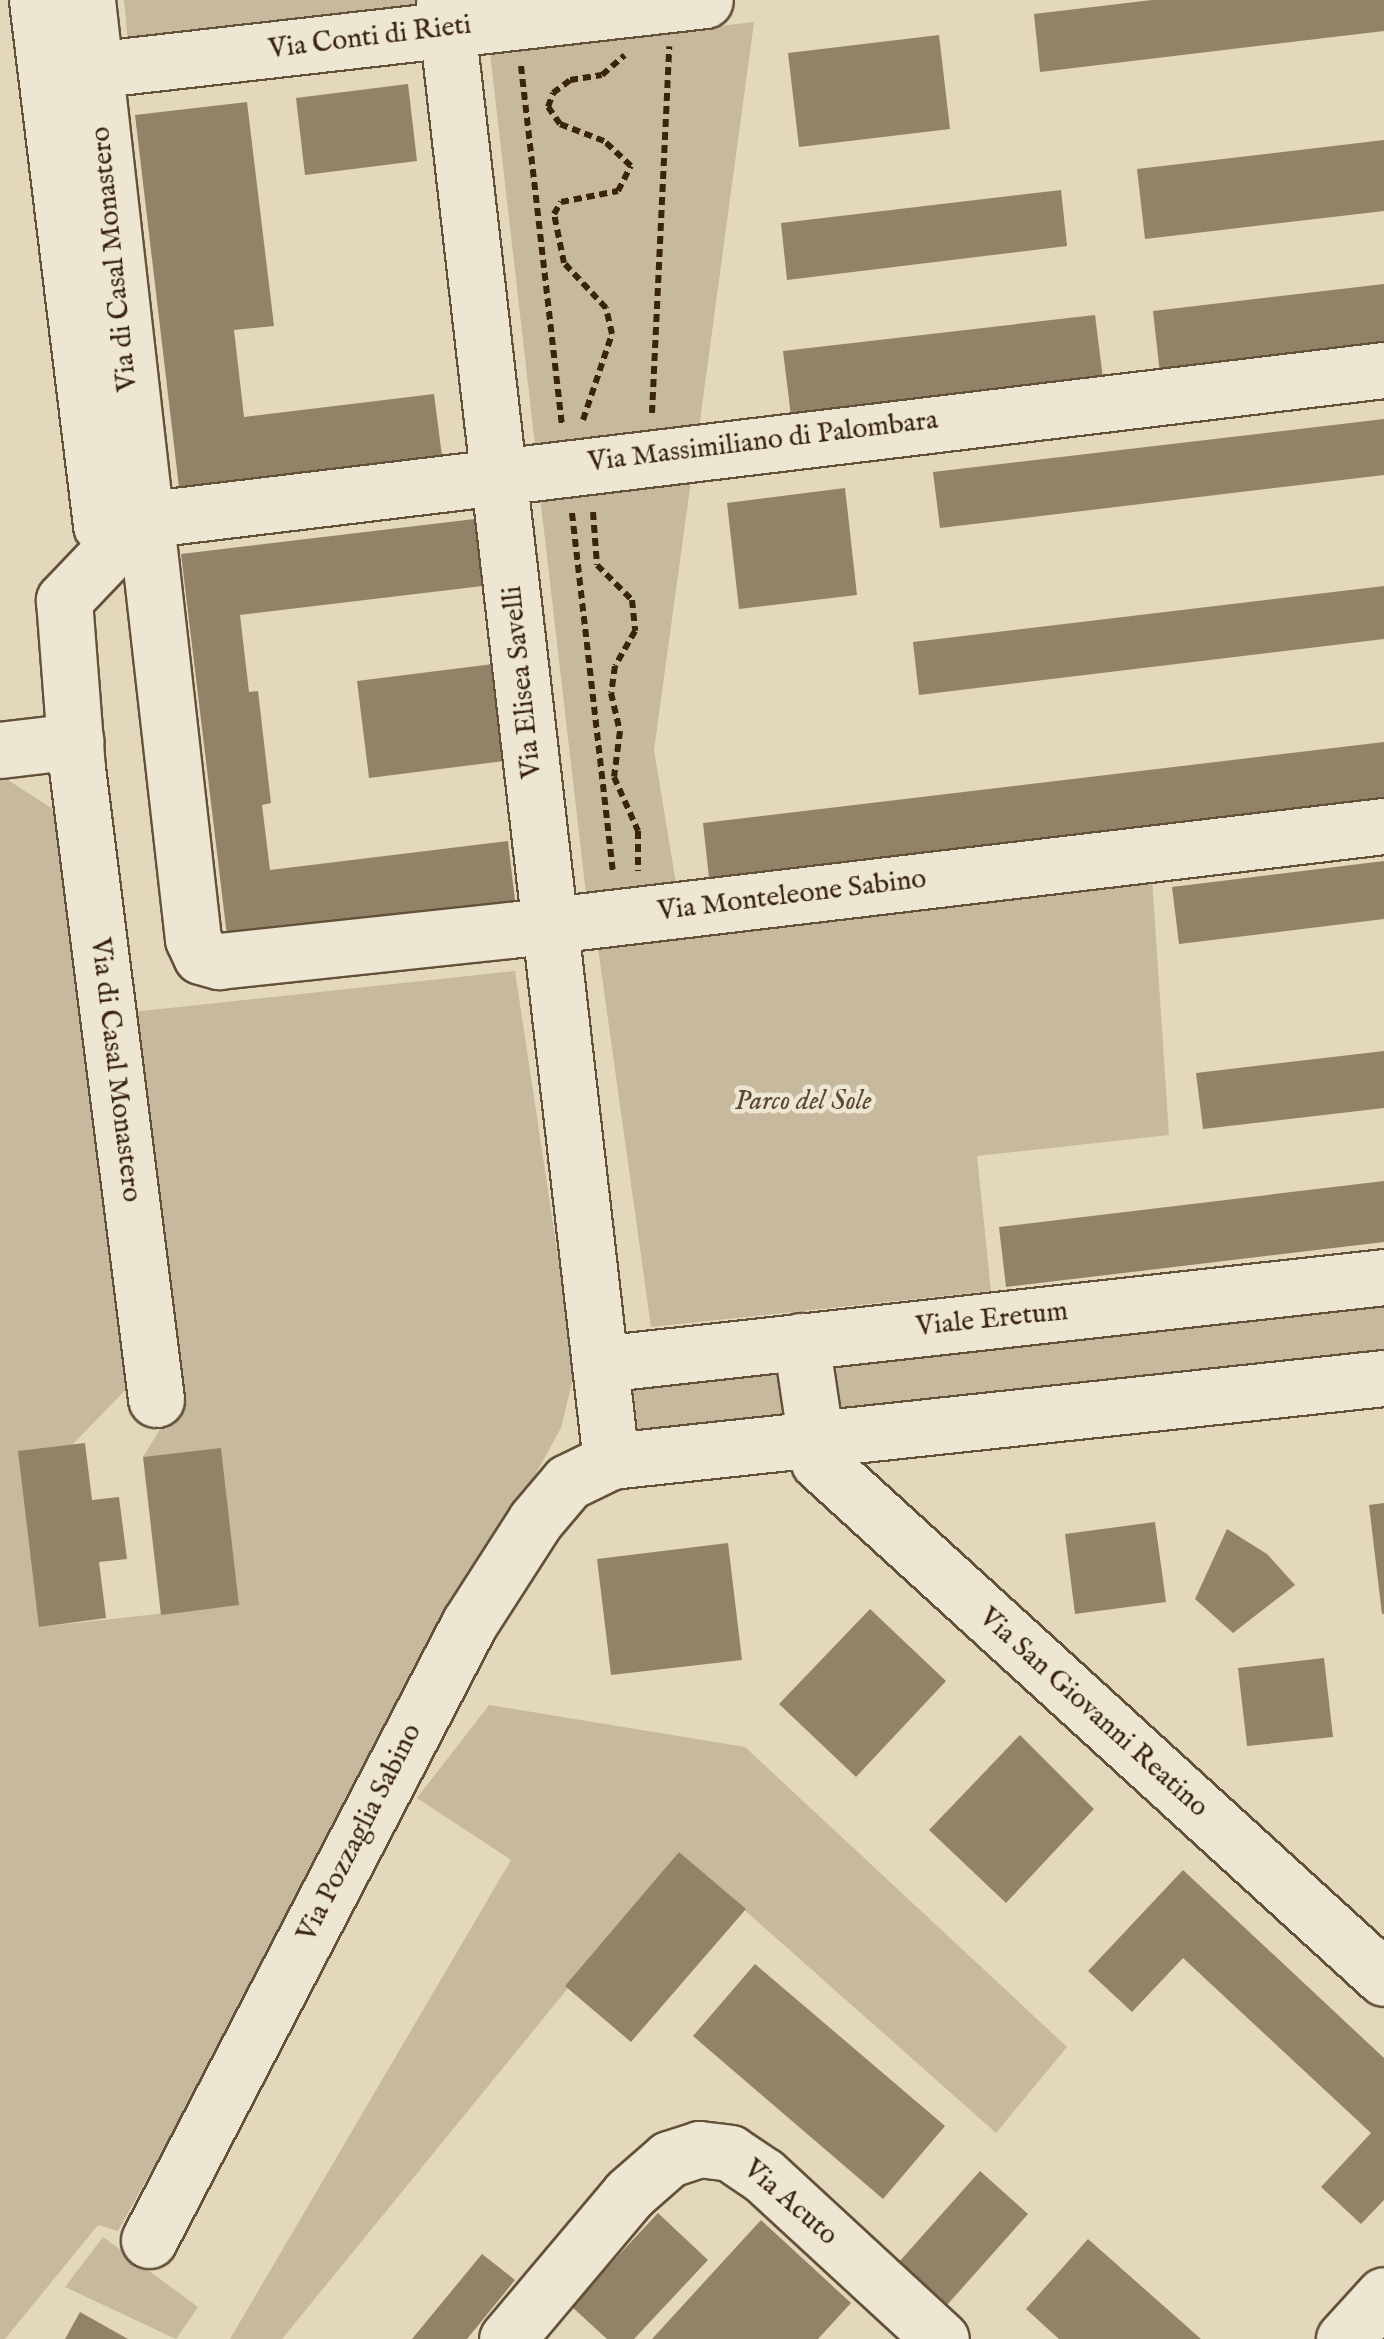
<!DOCTYPE html>
<html>
<head>
<meta charset="utf-8">
<style>
  body { margin:0 }
  #map { position:relative; width:1384px; height:2339px; overflow:hidden; background:#e3d8bc; font-family:"IM FELL English",serif }
  div>[style] { position:absolute }
  .green>* { inset:0; background:#c6b99e }
  .building>* { inset:0; background:#928268 }
  .path>* { height:6px; margin-top:-3px; transform-origin:0; background:repeating-linear-gradient(90deg,#3a240d 0 8px,transparent 0 13px) }
  .roads { filter:drop-shadow(2px 0 #645139) drop-shadow(-2px 0 #645139) drop-shadow(0 2px #645139) drop-shadow(0 -2px #645139) }
  .minor>* { height:55px; margin:-27.5px; padding:0 27.5px; transform-origin:27.5px; border-radius:27.5px; background:#ede6d3 }
  span { translate:-50% -50%; white-space:nowrap; text-align:center; line-height:1.15; -webkit-text-stroke:9px #ede6d3; paint-order:stroke }
  .street-label { font-size:28px; color:#3a240d }
  .park-label { font-size:28px; color:#5d4931; font-style:italic }
</style>
</head>
<body>
<div id="map">
  <div class="green">
    <div style="clip-path:polygon(124px 0,422px 0,424px 12px,128px 41px)"></div>
    <div style="clip-path:polygon(754px 22px,699px 428px,535px 445px,490px 53px)"></div>
    <div style="clip-path:polygon(691px 481px,654px 750px,676px 883px,586px 894px,540px 496px)"></div>
    <div style="clip-path:polygon(8px 780px,65px 817px,137px 1378px,72px 1445px,39px 1627px,239px 1605px,221px 1449px,143px 1457px,173px 1408px,123px 1013px,515px 971px,575px 1370px,561px 1428px,118px 2231px,98px 2225px,5px 2339px,0 2339px,0 781px)"></div>
    <div style="clip-path:polygon(1152px 878px,1169px 1135px,977px 1156px,991px 1291px,651px 1327px,597px 941px)"></div>
    <div style="clip-path:polygon(1384px 1292px,1384px 1359px,832px 1420px,825px 1354px)"></div>
    <div style="clip-path:polygon(784px 1360px,791px 1425px,639px 1441px,632px 1377px)"></div>
    <div style="clip-path:polygon(489px 1705px,745px 1747px,1067px 2047px,996px 2133px,679px 1852px,282px 2339px,230px 2339px,511px 1860px,417px 1798px)"></div>
    <div style="clip-path:polygon(103px 2237px,198px 2307px,176px 2339px,65px 2287px)"></div>
  </div>
  <div class="building">
    <div style="clip-path:polygon(1152px 0,1384px 0,1384px 31px,1040px 72px,1034px 14px)"></div>
    <div style="clip-path:polygon(939px 35px,950px 129px,799px 147px,788px 53px)"></div>
    <div style="clip-path:polygon(408px 84px,417px 161px,305px 175px,296px 98px)"></div>
    <div style="clip-path:polygon(247px 102px,274px 326px,234px 330px,244px 417px,434px 394px,443px 464px,180px 496px,135px 115px)"></div>
    <div style="clip-path:polygon(1384px 140px,1384px 211px,1145px 239px,1137px 169px)"></div>
    <div style="clip-path:polygon(1061px 190px,1067px 246px,787px 280px,781px 223px)"></div>
    <div style="clip-path:polygon(1384px 284px,1384px 348px,1160px 374px,1153px 311px)"></div>
    <div style="clip-path:polygon(1095px 315px,1103px 379px,791px 416px,783px 351px)"></div>
    <div style="clip-path:polygon(1384px 419px,1384px 475px,940px 528px,933px 472px)"></div>
    <div style="clip-path:polygon(845px 488px,857px 595px,739px 609px,727px 503px)"></div>
    <div style="clip-path:polygon(483px 518px,491px 585px,240px 615px,249px 692px,258px 691px,271px 803px,262px 805px,270px 870px,508px 841px,516px 909px,228px 944px,181px 554px)"></div>
    <div style="clip-path:polygon(1384px 586px,1384px 639px,919px 695px,913px 642px)"></div>
    <div style="clip-path:polygon(493px 664px,504px 761px,369px 778px,357px 681px)"></div>
    <div style="clip-path:polygon(1384px 742px,1384px 807px,710px 887px,703px 823px)"></div>
    <div style="clip-path:polygon(1384px 861px,1384px 919px,1179px 944px,1172px 887px)"></div>
    <div style="clip-path:polygon(1384px 1051px,1384px 1108px,1203px 1129px,1196px 1073px)"></div>
    <div style="clip-path:polygon(1384px 1181px,1384px 1242px,1006px 1287px,999px 1227px)"></div>
    <div style="clip-path:polygon(85px 1443px,92px 1500px,119px 1497px,127px 1559px,99px 1562px,106px 1618px,39px 1627px,18px 1451px)"></div>
    <div style="clip-path:polygon(221px 1448px,239px 1605px,161px 1615px,143px 1457px)"></div>
    <div style="clip-path:polygon(1384px 1503px,1384px 1614px,1382px 1614px,1369px 1505px)"></div>
    <div style="clip-path:polygon(1155px 1522px,1166px 1602px,1075px 1614px,1065px 1534px)"></div>
    <div style="clip-path:polygon(1227px 1529px,1267px 1554px,1295px 1585px,1233px 1633px,1195px 1599px)"></div>
    <div style="clip-path:polygon(728px 1543px,742px 1660px,611px 1675px,597px 1559px)"></div>
    <div style="clip-path:polygon(870px 1609px,946px 1681px,856px 1777px,779px 1704px)"></div>
    <div style="clip-path:polygon(1324px 1658px,1333px 1737px,1247px 1746px,1238px 1668px)"></div>
    <div style="clip-path:polygon(1020px 1735px,1094px 1809px,1006px 1903px,929px 1830px)"></div>
    <div style="clip-path:polygon(679px 1852px,746px 1909px,631px 2042px,565px 1986px)"></div>
    <div style="clip-path:polygon(1183px 1870px,1384px 2058px,1384px 2200px,1361px 2224px,1321px 2187px,1371px 2133px,1183px 1958px,1132px 2012px,1088px 1971px)"></div>
    <div style="clip-path:polygon(755px 1964px,945px 2126px,883px 2199px,693px 2036px)"></div>
    <div style="clip-path:polygon(980px 2171px,1028px 2214px,947px 2305px,899px 2262px)"></div>
    <div style="clip-path:polygon(658px 2213px,708px 2260px,634px 2339px,607px 2339px,571px 2306px)"></div>
    <div style="clip-path:polygon(761px 2220px,851px 2303px,818px 2339px,652px 2339px)"></div>
    <div style="clip-path:polygon(1088px 2239px,1201px 2339px,1059px 2339px,1026px 2309px)"></div>
    <div style="clip-path:polygon(482px 2254px,515px 2280px,467px 2339px,412px 2339px)"></div>
    <div style="clip-path:polygon(80px 2312px,128px 2339px,65px 2339px)"></div>
  </div>
  <div class="path">
    <div style="left:521px;top:66px;width:362px;rotate:83.5deg"></div>
    <div style="left:652px;top:413px;width:367px;rotate:-87.3deg"></div>
    <div style="left:583px;top:420px;width:91px;rotate:-71.4deg"></div>
    <div style="left:612px;top:334px;width:27px;rotate:-103deg"></div>
    <div style="left:606px;top:308px;width:62px;rotate:-133deg"></div>
    <div style="left:564px;top:263px;width:50px;rotate:-101.5deg"></div>
    <div style="left:554px;top:214px;width:14px;rotate:-60deg"></div>
    <div style="left:561px;top:202px;width:58px;rotate:-10.9deg"></div>
    <div style="left:618px;top:191px;width:28px;rotate:-63deg"></div>
    <div style="left:631px;top:166px;width:37px;rotate:-137deg"></div>
    <div style="left:604px;top:141px;width:47px;rotate:-158.9deg"></div>
    <div style="left:560px;top:124px;width:21px;rotate:-125deg"></div>
    <div style="left:548px;top:107px;width:15px;rotate:-70deg"></div>
    <div style="left:553px;top:93px;width:21px;rotate:-37deg"></div>
    <div style="left:570px;top:80px;width:32px;rotate:-9deg"></div>
    <div style="left:602px;top:75px;width:30px;rotate:-41deg"></div>
    <div style="left:593px;top:512px;width:53px;rotate:85.7deg"></div>
    <div style="left:597px;top:565px;width:49px;rotate:45deg"></div>
    <div style="left:632px;top:600px;width:31px;rotate:84deg"></div>
    <div style="left:635px;top:631px;width:40px;rotate:119.7deg"></div>
    <div style="left:615px;top:666px;width:27px;rotate:98deg"></div>
    <div style="left:611px;top:693px;width:39px;rotate:77deg"></div>
    <div style="left:620px;top:731px;width:46px;rotate:97.4deg"></div>
    <div style="left:614px;top:777px;width:59px;rotate:66deg"></div>
    <div style="left:638px;top:831px;width:40px;rotate:90deg"></div>
    <div style="left:572px;top:513px;width:362px;rotate:83.5deg"></div>
  </div>
  <div class="roads">
    <div class="minor">
      <div style="left:37px;top:0;width:529px;rotate:83.05deg"></div>
      <div style="left:101px;top:525px;width:1292px;rotate:-6.89deg"></div>
      <div style="left:87px;top:0;width:945px;rotate:83.56deg"></div>
      <div style="left:193px;top:939px;width:19px;rotate:65deg"></div>
      <div style="left:201px;top:956px;width:19px;rotate:16deg"></div>
      <div style="left:219px;top:961px;width:293px;rotate:-6.1deg"></div>
      <div style="left:510px;top:930px;width:880px;rotate:-6.79deg"></div>
      <div style="left:444px;top:0;width:1471px;rotate:83.48deg"></div>
      <div style="left:57px;top:74px;width:652px;rotate:-6.51deg"></div>
      <div style="left:143px;top:517px;width:115px;rotate:133.6deg"></div>
      <div style="left:64px;top:600px;width:169px;rotate:85.6deg"></div>
      <div style="left:77px;top:768px;width:636px;rotate:82.86deg"></div>
      <div style="left:0;top:750px;width:76px;rotate:-6.8deg"></div>
      <div style="left:801px;top:1341px;width:122px;rotate:81.5deg"></div>
      <div style="left:819px;top:1462px;width:765px;rotate:42.4deg"></div>
      <div style="left:600px;top:1364px;width:789px;rotate:-6.33deg"></div>
      <div style="left:149px;top:2240px;width:694px;rotate:-62.55deg"></div>
      <div style="left:469px;top:1624px;width:122px;rotate:-57.3deg"></div>
      <div style="left:535px;top:1521px;width:51px;rotate:-49.8deg"></div>
      <div style="left:568px;top:1482px;width:48px;rotate:-26deg"></div>
      <div style="left:611px;top:1461px;width:777px;rotate:-6.13deg"></div>
      <div style="left:507px;top:2339px;width:189px;rotate:-49.9deg"></div>
      <div style="left:629px;top:2194px;width:53px;rotate:-41.2deg"></div>
      <div style="left:669px;top:2159px;width:32px;rotate:-18deg"></div>
      <div style="left:699px;top:2149px;width:31px;rotate:7deg"></div>
      <div style="left:730px;top:2153px;width:40px;rotate:34deg"></div>
      <div style="left:763px;top:2175px;width:242px;rotate:42.7deg"></div>
      <div style="left:1344px;top:2339px;width:59px;rotate:-47.7deg"></div>
    </div>
  </div>
  <div class="street-label">
    <span style="left:370px;top:38px;rotate:-7deg">Via Conti di Rieti</span>
    <span style="left:115px;top:259px;rotate:-96deg">Via di Casal Monastero</span>
    <span style="left:763px;top:442px;rotate:-7deg">Via Massimiliano di Palombara</span>
    <span style="left:523px;top:682px;rotate:-96deg">Via Elisea Savelli</span>
    <span style="left:792px;top:896px;rotate:-7deg">Via Monteleone Sabino</span>
    <span style="left:115px;top:1070px;rotate:83deg">Via di Casal Monastero</span>
    <span style="left:992px;top:1320px;rotate:-6deg">Viale Eretum</span>
    <span style="left:1093px;top:1713px;rotate:42deg">Via San Giovanni Reatino</span>
    <span style="left:360px;top:1833px;rotate:-63deg">Via Pozzaglia Sabino</span>
    <span style="left:790px;top:2203px;rotate:41deg">Via Acuto</span>
  </div>
  <div class="park-label">
    <span style="left:803px;top:1102px">Parco del Sole</span>
  </div>
</div>
</body>
</html>
